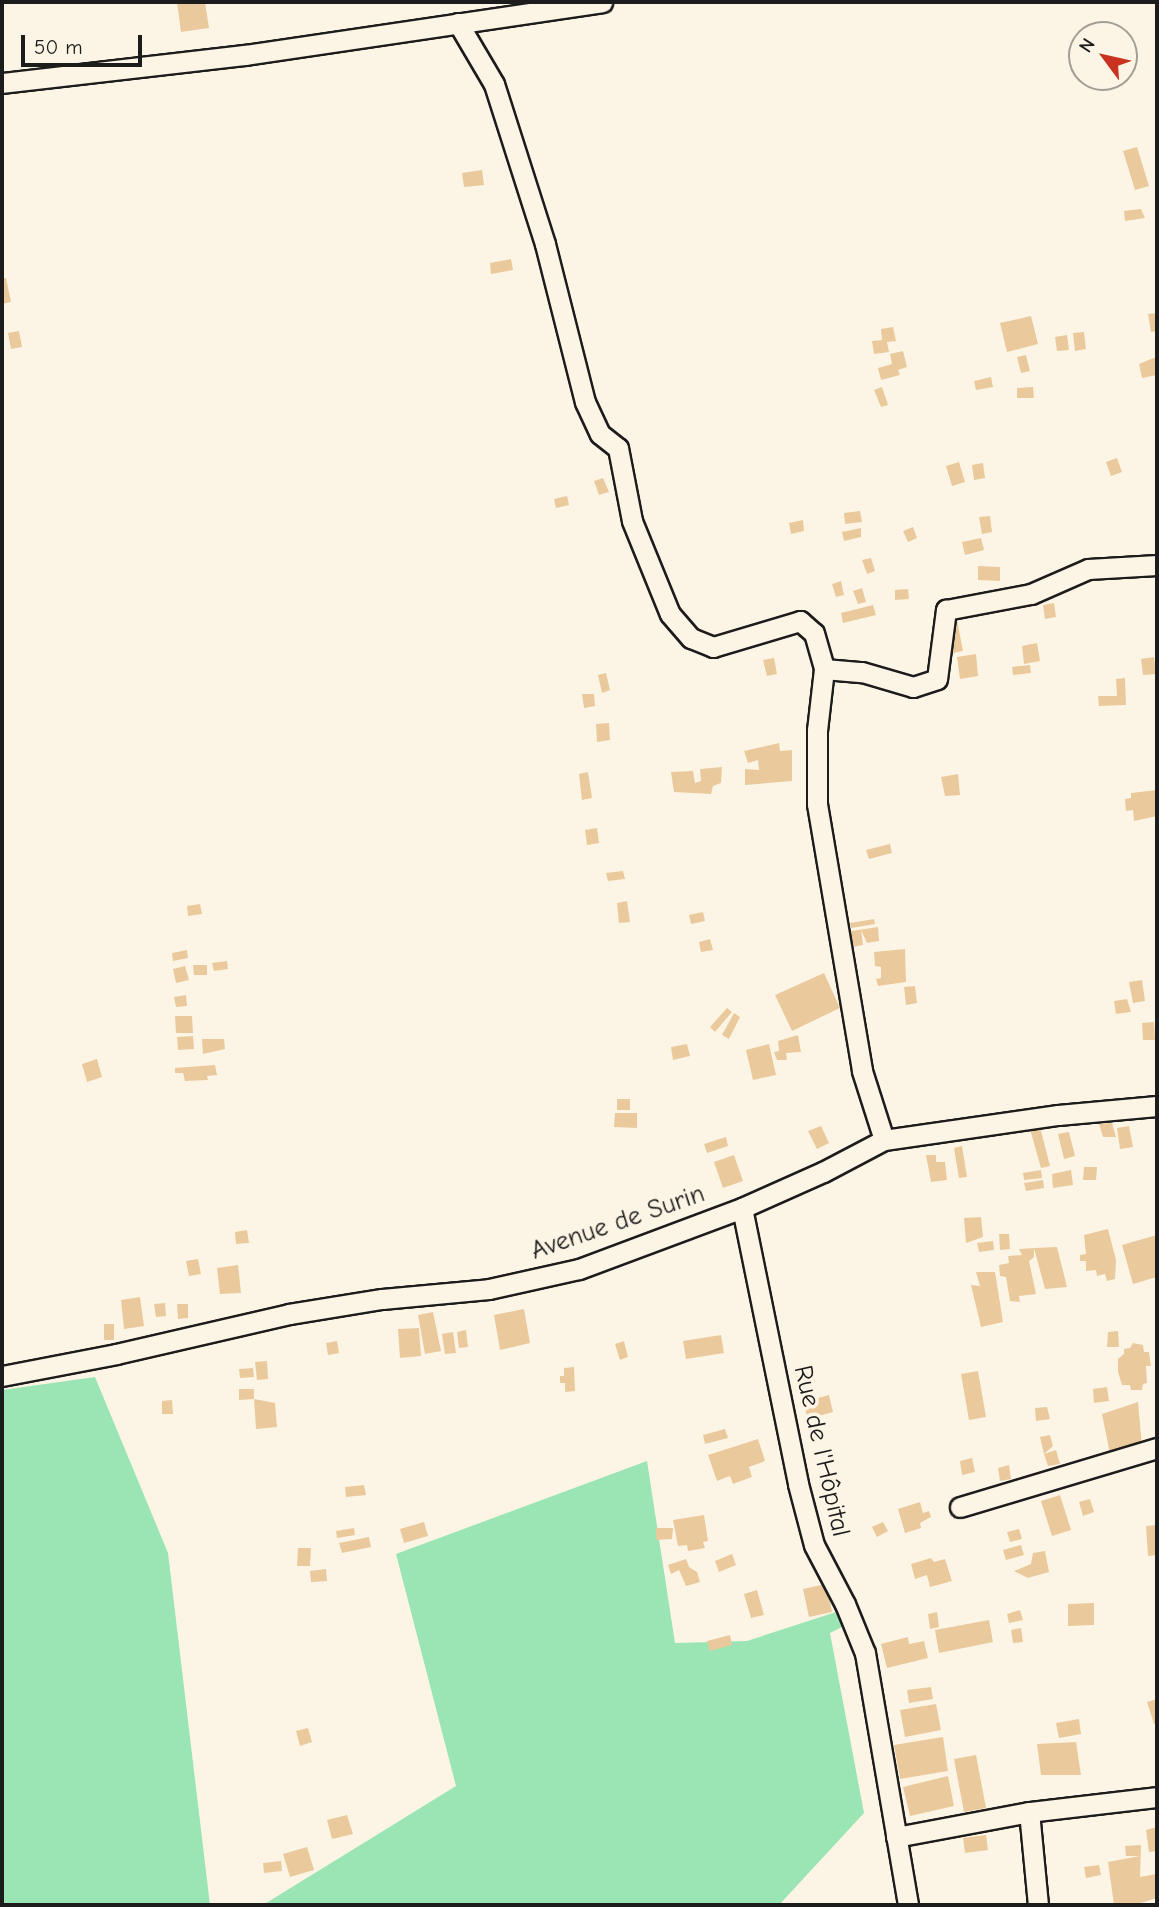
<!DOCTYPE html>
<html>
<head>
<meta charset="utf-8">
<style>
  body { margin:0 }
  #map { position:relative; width:1159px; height:1907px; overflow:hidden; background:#fcf5e5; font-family:"Comic Neue",sans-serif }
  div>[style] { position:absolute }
  .green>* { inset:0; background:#9be5b4 }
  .building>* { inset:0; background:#eaca9d }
  .roads { filter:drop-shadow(2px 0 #1c1c1c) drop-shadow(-2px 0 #1c1c1c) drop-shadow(0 2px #1c1c1c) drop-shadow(0 -2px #1c1c1c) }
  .minor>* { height:19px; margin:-9.5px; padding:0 9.5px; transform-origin:9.5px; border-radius:9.5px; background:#fcf5e5 }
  span { translate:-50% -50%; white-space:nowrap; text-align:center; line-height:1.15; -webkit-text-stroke:7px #fcf5e5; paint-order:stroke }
  .street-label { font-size:26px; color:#1c1c1c }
  .frame { position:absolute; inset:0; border:4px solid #1c1c1c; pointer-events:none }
  .north { position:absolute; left:1068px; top:21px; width:70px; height:70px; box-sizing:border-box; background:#fcf5e5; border:2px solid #a29e95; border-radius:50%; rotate:303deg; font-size:19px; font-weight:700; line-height:28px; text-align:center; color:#1c1c1c }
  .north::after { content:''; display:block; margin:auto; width:24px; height:32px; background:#c8321e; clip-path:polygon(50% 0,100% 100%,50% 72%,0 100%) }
  .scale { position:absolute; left:21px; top:35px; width:121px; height:32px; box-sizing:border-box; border:4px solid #1c1c1c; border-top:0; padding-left:9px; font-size:21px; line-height:24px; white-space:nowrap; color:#1c1c1c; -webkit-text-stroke:5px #fcf5e5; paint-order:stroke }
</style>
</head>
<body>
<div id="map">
  <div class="green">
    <div style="clip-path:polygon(95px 1377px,168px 1553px,210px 1905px,2px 1905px,2px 1390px)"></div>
    <div style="clip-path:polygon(647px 1461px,675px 1643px,747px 1641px,836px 1612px,844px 1626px,830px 1633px,864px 1813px,779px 1905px,263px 1905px,456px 1786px,396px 1554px)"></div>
  </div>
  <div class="building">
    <div style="clip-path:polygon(177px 2px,205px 2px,209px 28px,181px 32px)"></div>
    <div style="clip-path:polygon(1137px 147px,1149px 186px,1135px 190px,1123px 151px)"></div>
    <div style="clip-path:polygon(482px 170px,484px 185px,464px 187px,462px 173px)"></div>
    <div style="clip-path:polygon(1141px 209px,1145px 218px,1125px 221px,1124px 211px)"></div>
    <div style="clip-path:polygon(511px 259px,513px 270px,491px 274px,490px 263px)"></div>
    <div style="clip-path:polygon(6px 278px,11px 302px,2px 304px,2px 279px)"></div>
    <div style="clip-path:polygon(1157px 313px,1157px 331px,1151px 332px,1148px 314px)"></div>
    <div style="clip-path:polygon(1031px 316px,1038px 344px,1007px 352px,1000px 323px)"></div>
    <div style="clip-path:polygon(893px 327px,896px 341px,887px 342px,889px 352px,874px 354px,872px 341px,882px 340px,881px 329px)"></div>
    <div style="clip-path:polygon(19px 331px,22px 347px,11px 349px,8px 333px)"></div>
    <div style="clip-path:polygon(1084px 332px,1086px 349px,1075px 351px,1073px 333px)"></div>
    <div style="clip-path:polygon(1067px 335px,1069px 350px,1057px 351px,1055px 337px)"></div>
    <div style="clip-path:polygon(903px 351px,907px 367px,898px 370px,900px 375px,881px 380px,878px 368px,892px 364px,890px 354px)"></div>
    <div style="clip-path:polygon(1026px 355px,1030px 371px,1021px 373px,1017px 357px)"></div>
    <div style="clip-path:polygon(1156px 357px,1157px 375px,1142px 378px,1139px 364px)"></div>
    <div style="clip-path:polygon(991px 377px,993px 387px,976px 390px,974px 381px)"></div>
    <div style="clip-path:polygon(882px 387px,888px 405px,881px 407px,874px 390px)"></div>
    <div style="clip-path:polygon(1033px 387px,1034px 398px,1017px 398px,1017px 388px)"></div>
    <div style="clip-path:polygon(1117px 458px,1122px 472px,1111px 476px,1106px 462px)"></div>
    <div style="clip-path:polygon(959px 462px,965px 482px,952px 486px,946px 466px)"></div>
    <div style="clip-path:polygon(983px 463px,985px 478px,974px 480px,972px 465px)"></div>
    <div style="clip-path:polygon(603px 478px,609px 492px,599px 495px,594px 481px)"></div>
    <div style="clip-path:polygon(567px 496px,569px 505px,556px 508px,554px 499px)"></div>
    <div style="clip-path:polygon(860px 511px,862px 522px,845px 524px,844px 513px)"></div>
    <div style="clip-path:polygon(990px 516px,992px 532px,982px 534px,979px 517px)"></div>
    <div style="clip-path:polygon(803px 520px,804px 531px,791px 534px,789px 523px)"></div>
    <div style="clip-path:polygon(913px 527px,917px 538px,908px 542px,903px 531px)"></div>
    <div style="clip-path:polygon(861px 528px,861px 537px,844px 541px,842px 532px)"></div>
    <div style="clip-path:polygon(981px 538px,984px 550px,965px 555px,962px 542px)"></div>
    <div style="clip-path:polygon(871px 558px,875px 571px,867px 574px,862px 560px)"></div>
    <div style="clip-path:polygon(978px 566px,1000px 567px,1000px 581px,978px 580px)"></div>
    <div style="clip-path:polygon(841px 581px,844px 595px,836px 597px,832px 584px)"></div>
    <div style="clip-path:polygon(862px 588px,866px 602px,858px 604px,853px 591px)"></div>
    <div style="clip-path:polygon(908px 589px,909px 599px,895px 600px,895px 590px)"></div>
    <div style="clip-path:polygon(1054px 603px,1056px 617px,1045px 619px,1043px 605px)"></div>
    <div style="clip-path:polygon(873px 605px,876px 615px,843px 623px,841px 613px)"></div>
    <div style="clip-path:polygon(957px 620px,963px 651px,953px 653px,948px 624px)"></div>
    <div style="clip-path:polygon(1037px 643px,1040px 661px,1024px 664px,1022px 646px)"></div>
    <div style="clip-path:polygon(976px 654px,978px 676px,960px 679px,957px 657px)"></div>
    <div style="clip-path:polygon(1154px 657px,1156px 674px,1143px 675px,1141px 659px)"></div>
    <div style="clip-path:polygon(774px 658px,777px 674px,767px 676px,763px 660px)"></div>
    <div style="clip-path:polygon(1030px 665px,1031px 673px,1013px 675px,1012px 667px)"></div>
    <div style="clip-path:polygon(606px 673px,610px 690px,602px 693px,598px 675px)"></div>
    <div style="clip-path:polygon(1125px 678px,1126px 705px,1099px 706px,1098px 696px,1117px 696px,1116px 679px)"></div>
    <div style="clip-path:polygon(582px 694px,594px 694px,595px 706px,584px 708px)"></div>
    <div style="clip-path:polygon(609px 723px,610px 740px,597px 742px,596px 724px)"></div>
    <div style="clip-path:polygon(779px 743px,780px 751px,792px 750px,792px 781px,745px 785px,745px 769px,759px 770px,758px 760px,748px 763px,744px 751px)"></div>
    <div style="clip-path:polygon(722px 767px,721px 783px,713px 786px,711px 794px,674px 792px,671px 772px,693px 771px,695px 783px,701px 781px,700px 769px)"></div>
    <div style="clip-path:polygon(588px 772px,592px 798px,582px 800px,579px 774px)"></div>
    <div style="clip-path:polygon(958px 774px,960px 795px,945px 796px,941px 777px)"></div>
    <div style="clip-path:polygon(1157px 790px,1157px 816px,1134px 821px,1133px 810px,1126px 811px,1125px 799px,1131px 798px,1131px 793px)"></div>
    <div style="clip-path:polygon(597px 828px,599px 843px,587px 845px,585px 830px)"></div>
    <div style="clip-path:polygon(890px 844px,892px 853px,869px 859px,866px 850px)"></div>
    <div style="clip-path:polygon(623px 871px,625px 879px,608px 881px,606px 873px)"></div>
    <div style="clip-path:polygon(627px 901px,630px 922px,619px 923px,617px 903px)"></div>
    <div style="clip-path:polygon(200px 904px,202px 914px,188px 916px,187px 906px)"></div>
    <div style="clip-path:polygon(703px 912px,705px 921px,691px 924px,689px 915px)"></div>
    <div style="clip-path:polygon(874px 919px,875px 924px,851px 928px,850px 923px)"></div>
    <div style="clip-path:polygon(878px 927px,879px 941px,867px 943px,861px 930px,863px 945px,847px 948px,845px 932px)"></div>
    <div style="clip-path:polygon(710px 939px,713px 950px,701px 952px,699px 942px)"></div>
    <div style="clip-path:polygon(905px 949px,906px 982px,878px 986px,876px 979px,881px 978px,881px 967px,875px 966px,874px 952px)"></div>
    <div style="clip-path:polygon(187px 950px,188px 958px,173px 961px,172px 953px)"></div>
    <div style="clip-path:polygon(227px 961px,228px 969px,214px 971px,212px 963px)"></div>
    <div style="clip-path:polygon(193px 965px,207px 965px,207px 975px,194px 975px)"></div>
    <div style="clip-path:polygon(185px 966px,189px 980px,176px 983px,173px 969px)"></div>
    <div style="clip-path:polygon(824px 973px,840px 1008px,792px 1031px,775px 995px)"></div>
    <div style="clip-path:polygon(1142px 980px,1145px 1001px,1133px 1003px,1129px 982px)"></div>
    <div style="clip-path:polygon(915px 986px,917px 1003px,906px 1005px,904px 987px)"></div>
    <div style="clip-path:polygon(186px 995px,187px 1006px,176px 1007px,174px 997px)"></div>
    <div style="clip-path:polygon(1127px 999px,1131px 1012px,1116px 1014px,1114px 1001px)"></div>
    <div style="clip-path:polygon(727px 1008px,732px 1012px,715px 1032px,710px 1027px)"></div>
    <div style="clip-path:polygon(734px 1013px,740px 1017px,729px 1039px,722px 1035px)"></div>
    <div style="clip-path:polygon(175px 1016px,192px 1016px,193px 1033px,176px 1033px)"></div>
    <div style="clip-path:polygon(1154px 1022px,1155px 1040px,1143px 1040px,1142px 1023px)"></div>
    <div style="clip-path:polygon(798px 1035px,801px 1052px,786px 1053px,787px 1060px,777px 1060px,774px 1052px,779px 1051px,778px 1041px)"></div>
    <div style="clip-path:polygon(193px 1036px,194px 1049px,178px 1050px,177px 1037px)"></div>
    <div style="clip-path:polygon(202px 1039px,224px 1039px,225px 1049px,203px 1054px)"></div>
    <div style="clip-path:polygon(687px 1044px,690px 1056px,673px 1060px,671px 1047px)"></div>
    <div style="clip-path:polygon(769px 1044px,776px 1075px,753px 1080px,746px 1050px)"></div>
    <div style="clip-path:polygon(97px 1059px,102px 1077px,87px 1082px,82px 1064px)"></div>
    <div style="clip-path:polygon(215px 1065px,217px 1075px,207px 1076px,208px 1080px,185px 1081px,183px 1073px,175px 1073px,175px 1068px)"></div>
    <div style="clip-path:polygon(617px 1099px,630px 1099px,630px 1110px,617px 1110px)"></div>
    <div style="clip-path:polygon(615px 1113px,637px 1113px,637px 1128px,614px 1127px)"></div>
    <div style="clip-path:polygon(1112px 1123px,1116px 1137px,1103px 1137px,1099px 1124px)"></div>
    <div style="clip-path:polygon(821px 1126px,829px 1143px,817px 1149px,808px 1131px)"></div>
    <div style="clip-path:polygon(1129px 1126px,1133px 1147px,1120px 1149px,1117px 1128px)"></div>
    <div style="clip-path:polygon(1040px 1127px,1050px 1166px,1041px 1168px,1030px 1129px)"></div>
    <div style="clip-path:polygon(1069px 1132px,1075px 1156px,1064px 1159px,1058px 1134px)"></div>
    <div style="clip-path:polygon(726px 1137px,728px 1146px,707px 1153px,704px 1144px)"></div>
    <div style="clip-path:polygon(962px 1146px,967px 1177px,959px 1178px,954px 1148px)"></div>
    <div style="clip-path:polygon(734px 1155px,743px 1181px,723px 1188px,714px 1162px)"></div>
    <div style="clip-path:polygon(926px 1155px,936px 1155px,936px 1162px,945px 1162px,947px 1180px,931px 1182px)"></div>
    <div style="clip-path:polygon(1084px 1167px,1097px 1167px,1096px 1180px,1083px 1180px)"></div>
    <div style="clip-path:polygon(1041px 1170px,1042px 1178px,1024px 1180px,1023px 1173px)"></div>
    <div style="clip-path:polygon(1071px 1170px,1073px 1185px,1053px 1188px,1052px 1174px)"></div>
    <div style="clip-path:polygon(1043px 1180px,1044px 1188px,1026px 1191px,1024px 1183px)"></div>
    <div style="clip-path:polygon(981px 1217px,983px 1237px,966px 1243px,964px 1218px)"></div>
    <div style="clip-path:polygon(1108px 1229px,1116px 1260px,1115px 1279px,1107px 1281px,1105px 1274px,1097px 1276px,1096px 1270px,1086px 1271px,1086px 1261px,1080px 1261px,1080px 1255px,1086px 1254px,1084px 1235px)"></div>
    <div style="clip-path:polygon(247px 1230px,249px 1243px,236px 1244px,235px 1232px)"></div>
    <div style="clip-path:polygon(999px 1234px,1009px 1234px,1010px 1249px,1000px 1250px)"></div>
    <div style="clip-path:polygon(1157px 1235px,1157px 1277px,1133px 1284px,1122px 1245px)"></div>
    <div style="clip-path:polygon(993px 1241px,994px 1250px,979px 1252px,977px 1243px)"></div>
    <div style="clip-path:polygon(1057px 1247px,1067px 1287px,1045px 1289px,1034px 1248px)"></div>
    <div style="clip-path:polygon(1034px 1248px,1034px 1257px,1029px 1261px,1036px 1294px,1019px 1296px,1020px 1302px,1010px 1301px,1006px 1277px,1000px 1276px,999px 1265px,1009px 1263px,1008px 1256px,1022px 1255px,1019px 1249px)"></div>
    <div style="clip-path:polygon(198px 1259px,201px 1274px,189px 1276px,186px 1261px)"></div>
    <div style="clip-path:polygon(238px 1265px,241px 1293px,220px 1294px,217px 1268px)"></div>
    <div style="clip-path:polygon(976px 1272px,995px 1272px,1003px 1322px,981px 1327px,971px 1285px,980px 1286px)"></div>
    <div style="clip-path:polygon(140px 1297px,144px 1326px,124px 1329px,121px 1300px)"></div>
    <div style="clip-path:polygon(165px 1303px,166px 1316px,156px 1317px,154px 1304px)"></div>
    <div style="clip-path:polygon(177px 1304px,188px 1304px,188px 1318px,178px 1319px)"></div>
    <div style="clip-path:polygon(524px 1309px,530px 1343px,500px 1350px,494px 1315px)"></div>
    <div style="clip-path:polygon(433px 1312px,441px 1351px,425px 1354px,418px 1315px)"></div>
    <div style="clip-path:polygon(104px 1324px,114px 1324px,114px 1340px,104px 1340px)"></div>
    <div style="clip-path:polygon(419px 1328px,421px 1356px,400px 1358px,398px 1329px)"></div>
    <div style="clip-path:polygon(466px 1330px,468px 1347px,459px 1348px,457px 1332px)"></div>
    <div style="clip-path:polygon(1118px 1331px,1119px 1347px,1107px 1347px,1108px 1332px)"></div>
    <div style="clip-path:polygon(453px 1332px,456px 1353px,445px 1354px,442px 1334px)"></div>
    <div style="clip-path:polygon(721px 1335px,724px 1353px,686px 1359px,683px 1341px)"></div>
    <div style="clip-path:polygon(337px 1341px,339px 1353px,328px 1355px,326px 1343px)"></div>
    <div style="clip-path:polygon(624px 1341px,628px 1357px,620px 1360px,615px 1344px)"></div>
    <div style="clip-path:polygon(1133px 1343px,1143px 1345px,1144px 1352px,1149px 1352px,1151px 1366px,1146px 1366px,1147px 1383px,1143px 1384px,1142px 1390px,1131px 1390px,1130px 1385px,1122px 1385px,1118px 1372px,1118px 1359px,1124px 1354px,1124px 1349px,1130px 1348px)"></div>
    <div style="clip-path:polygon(267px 1361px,268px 1379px,257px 1380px,255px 1362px)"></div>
    <div style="clip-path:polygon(574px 1367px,575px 1391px,565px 1392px,565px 1383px,560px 1383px,560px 1376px,564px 1376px,564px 1368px)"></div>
    <div style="clip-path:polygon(253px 1368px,254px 1377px,240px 1378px,239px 1369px)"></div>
    <div style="clip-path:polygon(978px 1371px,986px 1417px,969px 1420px,961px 1374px)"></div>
    <div style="clip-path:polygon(813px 1372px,815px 1382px,798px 1385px,796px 1376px)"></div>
    <div style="clip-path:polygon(1107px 1387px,1109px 1401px,1094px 1403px,1093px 1389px)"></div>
    <div style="clip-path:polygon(239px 1389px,254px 1389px,254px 1399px,239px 1400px)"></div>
    <div style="clip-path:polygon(829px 1395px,833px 1412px,808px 1419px,803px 1402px)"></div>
    <div style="clip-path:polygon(254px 1399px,275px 1403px,277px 1427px,256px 1429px)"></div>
    <div style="clip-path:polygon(172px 1400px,173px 1414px,162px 1414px,162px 1401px)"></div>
    <div style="clip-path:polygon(1138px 1402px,1142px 1447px,1110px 1454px,1102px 1414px)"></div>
    <div style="clip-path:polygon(1047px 1407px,1050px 1419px,1036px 1421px,1035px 1408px)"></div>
    <div style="clip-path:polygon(725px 1429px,728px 1438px,705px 1444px,703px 1435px)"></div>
    <div style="clip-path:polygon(1050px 1435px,1053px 1446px,1044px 1454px,1040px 1437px)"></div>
    <div style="clip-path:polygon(758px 1439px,765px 1461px,749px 1467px,752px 1477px,733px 1484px,730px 1476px,717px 1481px,708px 1455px)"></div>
    <div style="clip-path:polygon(1056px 1450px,1060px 1464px,1048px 1466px,1044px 1454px)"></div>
    <div style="clip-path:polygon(972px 1458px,975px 1472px,962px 1475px,960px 1461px)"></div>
    <div style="clip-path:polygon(1009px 1465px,1011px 1479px,1000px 1481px,998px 1468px)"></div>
    <div style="clip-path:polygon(364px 1485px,366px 1495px,346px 1497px,345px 1487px)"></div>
    <div style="clip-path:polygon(1060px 1495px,1071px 1530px,1052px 1536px,1041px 1501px)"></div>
    <div style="clip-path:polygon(1090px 1499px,1094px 1512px,1083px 1516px,1079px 1502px)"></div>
    <div style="clip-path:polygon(920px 1502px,923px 1513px,929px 1511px,931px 1517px,920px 1523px,921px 1528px,905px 1533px,898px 1509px)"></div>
    <div style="clip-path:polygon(704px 1515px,708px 1541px,703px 1542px,705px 1548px,688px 1551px,687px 1545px,678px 1546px,673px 1520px)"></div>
    <div style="clip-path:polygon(424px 1522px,428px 1536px,404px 1543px,400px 1529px)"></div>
    <div style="clip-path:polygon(883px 1522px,888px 1531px,877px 1537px,872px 1527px)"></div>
    <div style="clip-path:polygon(1157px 1525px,1157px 1555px,1148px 1556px,1146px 1526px)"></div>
    <div style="clip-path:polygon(354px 1528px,355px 1535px,337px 1538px,336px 1531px)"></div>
    <div style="clip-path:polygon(656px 1528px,673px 1528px,672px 1539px,656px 1540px)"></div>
    <div style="clip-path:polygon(1019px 1529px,1022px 1539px,1010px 1542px,1007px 1532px)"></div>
    <div style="clip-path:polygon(369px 1537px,371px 1547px,342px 1553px,339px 1543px)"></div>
    <div style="clip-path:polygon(1021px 1545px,1024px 1555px,1006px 1560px,1003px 1550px)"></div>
    <div style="clip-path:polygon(298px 1548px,311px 1548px,310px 1566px,297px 1566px)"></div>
    <div style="clip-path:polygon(1045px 1551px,1049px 1572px,1028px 1578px,1014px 1571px,1031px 1564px,1033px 1553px)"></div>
    <div style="clip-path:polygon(732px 1554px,736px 1565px,719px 1572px,715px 1561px)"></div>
    <div style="clip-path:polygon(931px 1558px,934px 1562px,945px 1559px,952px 1581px,930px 1587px,927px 1575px,915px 1579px,911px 1564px)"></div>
    <div style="clip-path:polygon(686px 1559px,689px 1567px,697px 1572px,700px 1582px,686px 1586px,679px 1570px,671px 1574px,668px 1565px)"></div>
    <div style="clip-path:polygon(326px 1569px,327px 1581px,311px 1582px,310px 1571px)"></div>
    <div style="clip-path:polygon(826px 1584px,832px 1612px,809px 1617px,803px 1589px)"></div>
    <div style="clip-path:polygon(757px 1590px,764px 1615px,751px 1618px,744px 1594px)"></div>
    <div style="clip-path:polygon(1094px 1603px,1094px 1625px,1068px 1626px,1068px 1604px)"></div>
    <div style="clip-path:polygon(1020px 1610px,1023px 1620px,1009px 1623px,1007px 1614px)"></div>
    <div style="clip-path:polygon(937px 1612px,939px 1627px,930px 1629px,928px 1614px)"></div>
    <div style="clip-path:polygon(989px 1620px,993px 1642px,939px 1653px,935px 1630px)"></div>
    <div style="clip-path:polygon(1021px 1628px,1023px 1642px,1013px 1643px,1011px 1630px)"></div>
    <div style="clip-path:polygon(730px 1635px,732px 1645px,710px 1651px,707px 1641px)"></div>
    <div style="clip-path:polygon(908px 1637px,909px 1644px,924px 1641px,928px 1658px,887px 1668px,881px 1644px)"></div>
    <div style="clip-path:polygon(931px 1687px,933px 1699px,909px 1703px,907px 1690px)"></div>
    <div style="clip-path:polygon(1157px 1699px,1157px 1723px,1154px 1724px,1147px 1702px)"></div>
    <div style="clip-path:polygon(936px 1704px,941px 1730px,905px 1737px,900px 1710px)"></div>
    <div style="clip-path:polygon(1079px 1719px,1081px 1734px,1059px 1738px,1056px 1723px)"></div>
    <div style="clip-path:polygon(308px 1728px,312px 1742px,300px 1746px,296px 1731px)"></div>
    <div style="clip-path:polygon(943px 1737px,948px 1771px,900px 1779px,894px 1745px)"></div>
    <div style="clip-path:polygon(1076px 1742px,1081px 1775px,1041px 1775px,1037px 1744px)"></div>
    <div style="clip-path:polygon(976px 1755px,986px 1808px,964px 1812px,954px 1759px)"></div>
    <div style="clip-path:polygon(948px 1776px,954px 1806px,910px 1816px,903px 1787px)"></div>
    <div style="clip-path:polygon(347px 1815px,353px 1834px,332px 1839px,327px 1820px)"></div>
    <div style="clip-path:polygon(1157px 1827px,1157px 1851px,1149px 1852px,1146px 1830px)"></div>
    <div style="clip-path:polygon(986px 1835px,988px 1850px,965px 1853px,963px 1838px)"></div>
    <div style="clip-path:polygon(1141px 1845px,1140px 1877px,1156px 1874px,1157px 1898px,1134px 1905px,1114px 1905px,1108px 1862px,1140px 1856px,1126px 1856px,1125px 1846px)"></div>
    <div style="clip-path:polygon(307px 1847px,314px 1870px,290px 1877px,283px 1854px)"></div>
    <div style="clip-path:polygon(281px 1861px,282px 1871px,264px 1873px,263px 1863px)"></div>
    <div style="clip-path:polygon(1099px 1865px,1101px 1875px,1086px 1878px,1084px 1867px)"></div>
  </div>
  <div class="roads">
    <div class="minor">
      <div style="left:458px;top:23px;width:71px;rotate:59.5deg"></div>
      <div style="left:494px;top:84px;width:168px;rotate:72.3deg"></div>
      <div style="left:545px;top:244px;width:163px;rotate:75.8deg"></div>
      <div style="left:585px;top:402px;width:35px;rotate:65deg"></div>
      <div style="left:600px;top:434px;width:23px;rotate:38deg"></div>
      <div style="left:618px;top:448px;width:74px;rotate:79.1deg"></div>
      <div style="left:632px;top:521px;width:100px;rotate:67.8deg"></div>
      <div style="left:670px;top:614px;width:32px;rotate:49deg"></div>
      <div style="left:691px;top:638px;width:24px;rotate:22deg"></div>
      <div style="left:713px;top:647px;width:91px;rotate:-16.6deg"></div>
      <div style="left:800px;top:621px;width:18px;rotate:41deg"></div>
      <div style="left:814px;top:633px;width:37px;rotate:74deg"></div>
      <div style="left:824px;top:669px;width:61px;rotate:96.5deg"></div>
      <div style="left:817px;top:730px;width:74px;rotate:90deg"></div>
      <div style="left:817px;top:804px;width:271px;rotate:80.4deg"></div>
      <div style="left:862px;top:1071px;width:72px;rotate:72.3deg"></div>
      <div style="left:2px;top:83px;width:245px;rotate:-6.6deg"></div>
      <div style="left:245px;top:55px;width:361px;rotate:-8.4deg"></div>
      <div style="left:824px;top:669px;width:38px;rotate:5deg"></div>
      <div style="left:862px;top:672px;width:53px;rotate:16.4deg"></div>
      <div style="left:913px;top:687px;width:25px;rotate:-18deg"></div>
      <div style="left:937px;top:679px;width:70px;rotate:-82.6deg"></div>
      <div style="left:946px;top:610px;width:86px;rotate:-10.7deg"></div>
      <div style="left:1031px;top:594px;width:62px;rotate:-23.7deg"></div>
      <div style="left:1088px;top:569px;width:69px;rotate:-3.3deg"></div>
      <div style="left:742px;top:1208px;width:282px;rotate:78.5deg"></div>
      <div style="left:798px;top:1484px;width:63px;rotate:75.3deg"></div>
      <div style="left:814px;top:1545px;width:67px;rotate:62.3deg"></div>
      <div style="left:845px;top:1604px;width:53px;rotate:67.8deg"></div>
      <div style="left:865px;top:1653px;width:256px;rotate:80.3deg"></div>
      <div style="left:2px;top:1376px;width:116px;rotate:-10.9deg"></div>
      <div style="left:116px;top:1354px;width:178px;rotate:-13deg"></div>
      <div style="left:289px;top:1314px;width:94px;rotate:-9.2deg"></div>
      <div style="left:382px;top:1299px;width:107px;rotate:-5.3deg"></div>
      <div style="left:489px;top:1289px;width:92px;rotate:-12.5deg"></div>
      <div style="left:579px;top:1269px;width:174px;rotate:-20.5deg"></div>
      <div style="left:742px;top:1208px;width:89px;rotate:-24deg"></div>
      <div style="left:823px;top:1172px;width:69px;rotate:-27.7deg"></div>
      <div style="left:884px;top:1140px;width:176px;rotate:-8.2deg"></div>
      <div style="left:1058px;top:1115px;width:99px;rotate:-5.2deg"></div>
      <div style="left:960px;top:1507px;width:206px;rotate:-16.7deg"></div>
      <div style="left:896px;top:1837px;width:135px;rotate:-10.6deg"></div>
      <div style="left:1038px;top:1905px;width:93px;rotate:-95.5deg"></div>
      <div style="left:1029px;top:1812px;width:129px;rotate:-6.7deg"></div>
    </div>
  </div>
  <div class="street-label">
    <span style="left:618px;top:1223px;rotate:-19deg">Avenue de Surin</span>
    <span style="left:821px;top:1451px;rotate:77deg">Rue de l'Hôpital</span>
  </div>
  <div class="frame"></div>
  <div class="north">N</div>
  <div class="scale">50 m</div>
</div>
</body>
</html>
